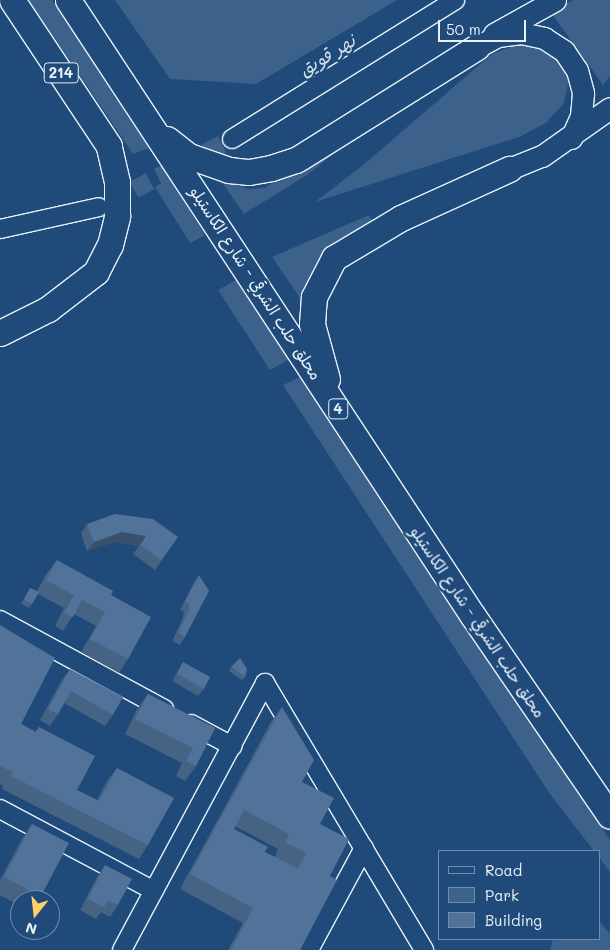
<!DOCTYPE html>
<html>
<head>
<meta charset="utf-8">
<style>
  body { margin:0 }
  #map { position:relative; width:610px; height:950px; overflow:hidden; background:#1f4a7a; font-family:Mali,"Playpen Sans Arabic",sans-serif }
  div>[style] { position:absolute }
  .green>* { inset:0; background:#3c628c }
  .minor-tunnel>* { height:18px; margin-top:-9px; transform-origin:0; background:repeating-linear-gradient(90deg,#3d638d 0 18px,transparent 0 27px) }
  .roads { filter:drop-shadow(1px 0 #e8f1f8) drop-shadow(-1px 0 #e8f1f8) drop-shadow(0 1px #e8f1f8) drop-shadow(0 -1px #e8f1f8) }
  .minor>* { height:18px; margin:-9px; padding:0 9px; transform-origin:9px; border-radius:9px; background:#1f4a7a }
  .major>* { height:21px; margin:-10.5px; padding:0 10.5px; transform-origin:10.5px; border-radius:10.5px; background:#1f4a7a }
  .highway>* { height:25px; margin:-12.5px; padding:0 12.5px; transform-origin:12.5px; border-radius:12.5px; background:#1f4a7a }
  .wall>* { inset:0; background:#466384 }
  .shaded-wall>* { inset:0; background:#39506b }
  .building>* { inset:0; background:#517399 }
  span { translate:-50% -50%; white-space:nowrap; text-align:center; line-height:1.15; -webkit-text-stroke:5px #1f4a7a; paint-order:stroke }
  .shield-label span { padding:1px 4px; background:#1f4a7a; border:1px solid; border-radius:4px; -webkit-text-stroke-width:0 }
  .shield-label { font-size:15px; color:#e8f1f8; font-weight:700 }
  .street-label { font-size:16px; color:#e8f1f8 }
  .water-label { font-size:18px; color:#d4e1ec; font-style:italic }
  .legend { position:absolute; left:438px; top:850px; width:162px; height:90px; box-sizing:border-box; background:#1f4a7a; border:1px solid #6f8dac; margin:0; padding:6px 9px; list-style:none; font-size:15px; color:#e8f1f8 }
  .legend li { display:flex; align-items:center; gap:10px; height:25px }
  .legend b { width:25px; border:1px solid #6f8dac }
  .north { position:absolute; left:10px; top:890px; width:50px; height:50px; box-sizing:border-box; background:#1f4a7a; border:1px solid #6f8dac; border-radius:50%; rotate:196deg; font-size:14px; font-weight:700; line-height:20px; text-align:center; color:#e8f1f8 }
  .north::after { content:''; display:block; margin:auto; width:18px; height:22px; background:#ffd166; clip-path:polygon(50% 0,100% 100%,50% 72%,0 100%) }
  .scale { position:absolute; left:438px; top:20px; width:88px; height:22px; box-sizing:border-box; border:2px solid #e8f1f8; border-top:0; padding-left:6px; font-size:15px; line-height:18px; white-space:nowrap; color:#e8f1f8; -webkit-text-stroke:4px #1f4a7a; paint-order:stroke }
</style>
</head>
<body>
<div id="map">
  <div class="green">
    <div style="clip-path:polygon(29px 0,52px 0,149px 148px,133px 154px)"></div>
    <div style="clip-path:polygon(115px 0,397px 0,256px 84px,170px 79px)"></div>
    <div style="clip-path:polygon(574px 0,610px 0,610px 76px,603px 85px,550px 11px)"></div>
    <div style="clip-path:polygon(539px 44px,561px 59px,569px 79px,564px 103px,546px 123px,519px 137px,315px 202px,362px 166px,492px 54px,513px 46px)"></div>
    <div style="clip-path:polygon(338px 146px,337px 151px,307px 175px,244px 214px,221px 181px,248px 189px,264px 188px)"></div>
    <div style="clip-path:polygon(169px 178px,205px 235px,190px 243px,155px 187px)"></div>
    <div style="clip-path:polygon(369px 215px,372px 221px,319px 260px,306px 286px,302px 301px,272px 257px)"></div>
    <div style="clip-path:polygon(236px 280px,290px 359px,270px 370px,218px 290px)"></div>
    <div style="clip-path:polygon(300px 377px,434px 582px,610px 840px,610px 872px,599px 857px,599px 851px,594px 851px,550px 794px,283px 385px)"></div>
    <div style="clip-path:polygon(599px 921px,610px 934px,610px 950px,550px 950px,553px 939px,599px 939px)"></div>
  </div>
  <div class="minor-tunnel">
    <div style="left:110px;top:202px;width:137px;rotate:-27.3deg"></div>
  </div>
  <div class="roads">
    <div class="minor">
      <div style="left:232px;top:139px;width:263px;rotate:-31.9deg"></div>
      <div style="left:0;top:229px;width:101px;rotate:-12.5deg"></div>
      <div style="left:0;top:620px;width:187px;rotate:28.5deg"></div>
      <div style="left:265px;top:683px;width:311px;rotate:59.2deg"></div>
      <div style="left:191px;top:724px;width:47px;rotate:28.2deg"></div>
      <div style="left:0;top:809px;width:174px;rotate:28deg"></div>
      <div style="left:122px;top:950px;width:303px;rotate:-61.8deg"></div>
      <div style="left:309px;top:950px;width:116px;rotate:-61.7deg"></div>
    </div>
    <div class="major">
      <div style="left:494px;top:34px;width:70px;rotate:-29.1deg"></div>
      <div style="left:477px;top:47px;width:24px;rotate:-28deg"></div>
      <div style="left:498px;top:36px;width:23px;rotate:-7deg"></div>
      <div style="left:521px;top:33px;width:24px;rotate:12deg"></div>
      <div style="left:544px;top:38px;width:24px;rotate:33deg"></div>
      <div style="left:564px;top:51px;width:23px;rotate:56deg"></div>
      <div style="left:577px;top:70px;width:24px;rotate:75deg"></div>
      <div style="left:583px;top:93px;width:23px;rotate:95deg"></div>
      <div style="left:581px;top:116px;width:24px;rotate:114deg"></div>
      <div style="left:509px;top:169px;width:35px;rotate:-22deg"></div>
      <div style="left:542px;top:156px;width:83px;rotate:-35.2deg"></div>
    </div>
    <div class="highway">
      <div style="left:68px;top:0;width:737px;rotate:56.68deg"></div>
      <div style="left:473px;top:616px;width:242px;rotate:55.6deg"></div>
      <div style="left:167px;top:139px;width:28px;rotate:38deg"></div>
      <div style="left:189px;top:156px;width:42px;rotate:19.3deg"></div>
      <div style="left:229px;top:170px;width:20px;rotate:6deg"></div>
      <div style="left:249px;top:172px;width:22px;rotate:-10deg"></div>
      <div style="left:271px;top:168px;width:26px;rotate:-18deg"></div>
      <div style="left:296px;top:160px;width:213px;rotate:-32deg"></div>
      <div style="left:0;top:333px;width:54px;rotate:-26.6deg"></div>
      <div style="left:48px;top:309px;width:61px;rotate:-37.6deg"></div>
      <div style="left:96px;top:272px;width:30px;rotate:-63deg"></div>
      <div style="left:110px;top:245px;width:30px;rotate:-76deg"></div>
      <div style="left:117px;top:216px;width:34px;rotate:-90deg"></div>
      <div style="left:117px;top:182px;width:37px;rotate:-103deg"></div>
      <div style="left:109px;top:146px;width:175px;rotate:-123.6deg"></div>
      <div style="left:327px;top:379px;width:57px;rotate:-105.3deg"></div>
      <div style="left:312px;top:324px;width:27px;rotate:-86deg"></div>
      <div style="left:314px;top:297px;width:44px;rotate:-62.9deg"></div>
      <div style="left:334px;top:258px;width:78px;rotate:-30.8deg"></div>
      <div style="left:401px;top:218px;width:119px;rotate:-24.4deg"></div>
    </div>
  </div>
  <div class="wall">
    <div style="clip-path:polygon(87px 524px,178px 537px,155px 570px,133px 554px,139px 546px,115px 542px,87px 551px,81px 533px)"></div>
    <div style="clip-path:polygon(57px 560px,111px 595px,128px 659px,119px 673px,81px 652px,96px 626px,74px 614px,63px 631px,55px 626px,64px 608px,38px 594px,29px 608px,21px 604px,30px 588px,37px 591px,47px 573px)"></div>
    <div style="clip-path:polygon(199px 575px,185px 637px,180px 645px,172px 641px,183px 618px,184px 612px,180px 610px,194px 582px)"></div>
    <div style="clip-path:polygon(0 625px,21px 724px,35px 732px,39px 727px,77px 790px,97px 800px,107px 781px,117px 768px,148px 845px,139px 859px,2px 789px,3px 786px,0 784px)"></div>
    <div style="clip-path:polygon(183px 662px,204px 689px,198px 696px,172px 681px)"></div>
    <div style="clip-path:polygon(231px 667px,245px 677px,242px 680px,229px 671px)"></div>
    <div style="clip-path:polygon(70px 669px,113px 715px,105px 726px,64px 703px,58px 714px,50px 726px,40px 720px,62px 680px)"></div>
    <div style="clip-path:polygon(148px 694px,215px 728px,196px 766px,185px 781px,176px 776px,182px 763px,125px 734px,137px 709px)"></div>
    <div style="clip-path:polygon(evenodd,282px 707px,302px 782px,320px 824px,330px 876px,300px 950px,228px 950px,243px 923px,180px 889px,271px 722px,282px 707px,235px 826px,278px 849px,275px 857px,265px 852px,234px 829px,235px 826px)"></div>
    <div style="clip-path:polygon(32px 824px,41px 896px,38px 900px,20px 900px,20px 906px,0 895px,0 880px,22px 839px)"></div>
    <div style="clip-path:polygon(105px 865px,118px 905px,110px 917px,101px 912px,96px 919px,80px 910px,97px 877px)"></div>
  </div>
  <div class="shaded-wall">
    <div style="clip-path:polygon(122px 532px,146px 536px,140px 546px,115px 542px,87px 551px,94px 542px)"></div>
  </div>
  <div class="building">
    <div style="clip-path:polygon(115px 514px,153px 519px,178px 537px,161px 560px,140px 545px,146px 536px,122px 532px,94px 542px,87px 524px)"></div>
    <div style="clip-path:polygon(57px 560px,113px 591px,111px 595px,151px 617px,128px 659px,90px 639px,105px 612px,82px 600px,73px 617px,64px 613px,74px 595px,46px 580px)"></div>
    <div style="clip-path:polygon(199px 575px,209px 591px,185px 637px,178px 633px,189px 610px,189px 604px,185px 602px)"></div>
    <div style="clip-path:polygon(30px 588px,39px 592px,32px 604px,24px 600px)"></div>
    <div style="clip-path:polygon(0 625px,55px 658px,21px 724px,36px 732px,39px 727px,95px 756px,77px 790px,99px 801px,117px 768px,174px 798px,148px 845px,11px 776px,13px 772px,0 766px)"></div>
    <div style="clip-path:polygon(240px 658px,247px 669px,245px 677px,231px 667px)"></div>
    <div style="clip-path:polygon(183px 662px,210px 677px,204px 689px,177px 674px)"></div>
    <div style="clip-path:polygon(70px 669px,123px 697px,113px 715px,71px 691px,58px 714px,48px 709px)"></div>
    <div style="clip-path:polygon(148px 694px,215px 728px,196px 766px,186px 761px,193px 748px,135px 719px)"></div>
    <div style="clip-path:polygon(evenodd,282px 707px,314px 760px,302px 782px,334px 798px,320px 824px,349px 839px,330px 876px,337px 880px,300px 950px,298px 949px,297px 950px,231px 950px,253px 908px,190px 874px,282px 707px,244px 810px,289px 834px,285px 842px,306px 853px,298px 869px,265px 852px,268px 847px,234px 829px,244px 810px)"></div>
    <div style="clip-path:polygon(32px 824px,69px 843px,41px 896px,4px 877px)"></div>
    <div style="clip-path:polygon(105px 865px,132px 879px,118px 905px,108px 900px,104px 907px,88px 899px)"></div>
  </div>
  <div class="shield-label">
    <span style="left:61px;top:73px">214</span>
    <span style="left:338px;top:409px">4</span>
  </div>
  <div class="street-label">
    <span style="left:256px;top:283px;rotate:57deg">محلق حلب الشرقي - شارع الكاستيلو</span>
    <span style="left:478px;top:622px;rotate:56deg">محلق حلب الشرقي - شارع الكاستيلو</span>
  </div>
  <div class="water-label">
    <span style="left:327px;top:55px;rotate:-32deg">نهر قويق</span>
  </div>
  <ul class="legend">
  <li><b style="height:6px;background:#1f4a7a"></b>Road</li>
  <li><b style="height:14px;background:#3c628c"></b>Park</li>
  <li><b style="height:14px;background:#517399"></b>Building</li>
  </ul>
  <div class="north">N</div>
  <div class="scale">50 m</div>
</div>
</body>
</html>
